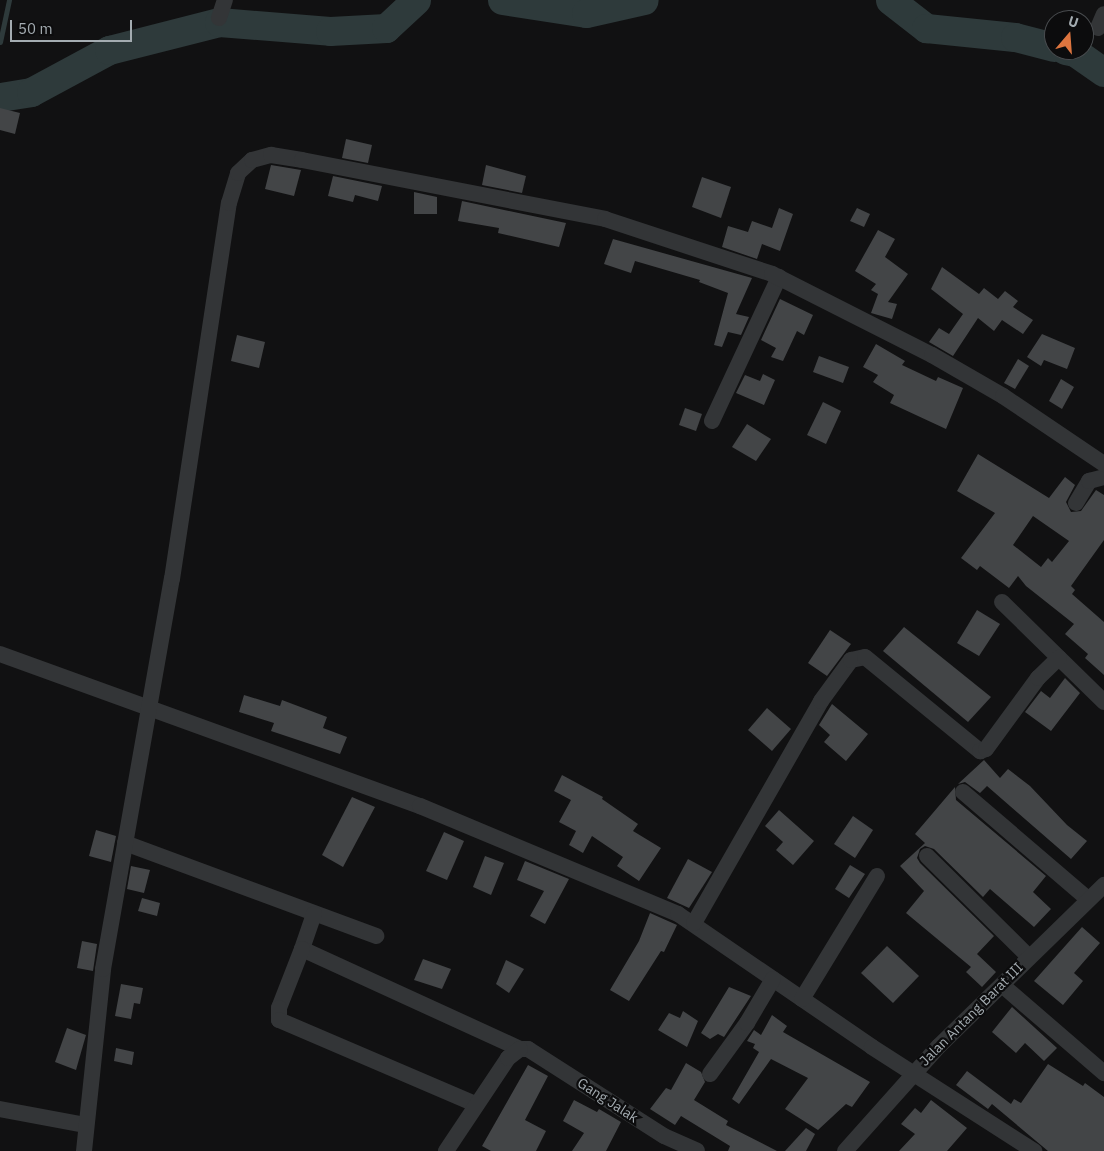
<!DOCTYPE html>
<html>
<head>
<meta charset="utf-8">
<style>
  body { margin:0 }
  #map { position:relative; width:1104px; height:1151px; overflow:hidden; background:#111112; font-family:"IBM Plex Sans",sans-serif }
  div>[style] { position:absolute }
  .stream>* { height:5px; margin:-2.5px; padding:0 2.5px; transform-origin:2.5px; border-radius:2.5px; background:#2e3a3b }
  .river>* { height:29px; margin:-14.5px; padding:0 14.5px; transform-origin:14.5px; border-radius:14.5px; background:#2e3a3b }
  .building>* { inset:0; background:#434547 }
  .minor>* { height:16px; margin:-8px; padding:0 8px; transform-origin:8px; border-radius:8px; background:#333537 }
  span { translate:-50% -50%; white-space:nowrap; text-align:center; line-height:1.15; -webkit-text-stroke:4.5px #0c0c0d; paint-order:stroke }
  .street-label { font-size:14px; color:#a4acb1 }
  .north { position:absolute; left:1044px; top:10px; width:50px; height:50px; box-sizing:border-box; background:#0c0c0d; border:1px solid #494c4f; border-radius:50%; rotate:18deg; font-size:14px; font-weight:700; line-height:20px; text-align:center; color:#a4acb1 }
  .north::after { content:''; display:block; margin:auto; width:18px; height:22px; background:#dd753f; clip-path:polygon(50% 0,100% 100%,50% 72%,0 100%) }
  .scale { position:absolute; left:10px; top:20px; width:122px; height:22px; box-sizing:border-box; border:2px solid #a4acb1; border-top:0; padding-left:6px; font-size:15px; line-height:18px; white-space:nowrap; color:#a4acb1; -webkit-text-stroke:4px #0c0c0d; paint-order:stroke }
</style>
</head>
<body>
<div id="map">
  <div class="stream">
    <div style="left:0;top:42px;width:43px;rotate:-77.9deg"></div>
  </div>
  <div class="river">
    <div style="left:502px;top:0;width:85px;rotate:8.8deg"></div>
    <div style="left:586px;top:13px;width:59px;rotate:-12.6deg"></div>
    <div style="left:890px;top:0;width:46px;rotate:37.9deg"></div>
    <div style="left:926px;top:28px;width:89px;rotate:5.8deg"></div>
    <div style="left:1015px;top:37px;width:40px;rotate:14.4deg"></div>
    <div style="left:1065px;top:50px;width:10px;rotate:11deg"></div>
    <div style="left:1075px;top:52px;width:35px;rotate:35deg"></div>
    <div style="left:0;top:97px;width:31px;rotate:-9deg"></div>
    <div style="left:31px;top:92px;width:89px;rotate:-28.3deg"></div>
    <div style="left:109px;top:50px;width:114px;rotate:-14.3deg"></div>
    <div style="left:219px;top:22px;width:111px;rotate:4.6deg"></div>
    <div style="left:330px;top:31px;width:56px;rotate:-3.1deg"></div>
    <div style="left:386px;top:28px;width:41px;rotate:-43deg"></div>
  </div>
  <div class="building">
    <div style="clip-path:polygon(0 108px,20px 113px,15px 134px,0 130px)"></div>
    <div style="clip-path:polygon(346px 139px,372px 145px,368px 163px,342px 158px)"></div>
    <div style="clip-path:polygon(271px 165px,301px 170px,294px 196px,265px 189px)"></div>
    <div style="clip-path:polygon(486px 165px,526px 176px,522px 193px,482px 185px)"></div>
    <div style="clip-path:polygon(333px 176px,382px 186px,378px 201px,355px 195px,353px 202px,328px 196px)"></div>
    <div style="clip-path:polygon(702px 177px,731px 187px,721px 218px,692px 207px)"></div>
    <div style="clip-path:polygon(414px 192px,437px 197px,437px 214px,414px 214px)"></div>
    <div style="clip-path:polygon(462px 201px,566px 223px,559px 247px,498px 233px,499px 228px,458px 221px)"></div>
    <div style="clip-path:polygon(779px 208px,793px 214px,780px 251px,762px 244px,757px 259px,722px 247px,728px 226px,748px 232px,752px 221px,772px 228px)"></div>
    <div style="clip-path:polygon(857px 208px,870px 214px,864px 227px,850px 221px)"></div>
    <div style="clip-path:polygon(878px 230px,895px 239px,885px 257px,908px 274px,888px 302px,897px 304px,892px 319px,871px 313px,878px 294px,871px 290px,876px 284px,855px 271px)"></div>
    <div style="clip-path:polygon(613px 239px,752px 278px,736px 314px,749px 317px,741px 335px,728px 332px,722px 347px,714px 345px,728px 293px,699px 282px,700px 280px,635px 261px,631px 273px,604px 264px)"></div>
    <div style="clip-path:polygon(942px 267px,979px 294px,984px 288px,998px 299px,1005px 291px,1018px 301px,1013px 307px,1033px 320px,1023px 334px,1002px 320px,994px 331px,978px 318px,953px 356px,929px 342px,939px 328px,949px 334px,963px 314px,931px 289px)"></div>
    <div style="clip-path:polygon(780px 299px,813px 315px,804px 335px,797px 331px,783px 361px,771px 357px,776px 348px,761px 340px)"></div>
    <div style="clip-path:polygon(1042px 334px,1075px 348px,1067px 369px,1044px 360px,1041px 366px,1027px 357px)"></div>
    <div style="clip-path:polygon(237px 335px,265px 342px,259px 368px,231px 361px)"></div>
    <div style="clip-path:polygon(876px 344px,905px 361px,902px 365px,936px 381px,938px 377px,963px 388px,946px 429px,890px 403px,894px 395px,873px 382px,878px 375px,863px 367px)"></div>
    <div style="clip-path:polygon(819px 356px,849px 367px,843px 383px,813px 372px)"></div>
    <div style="clip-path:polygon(1018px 359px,1029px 366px,1015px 389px,1004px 383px)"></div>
    <div style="clip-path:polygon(763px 374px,775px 380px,764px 405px,736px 393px,745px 375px,760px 381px)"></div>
    <div style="clip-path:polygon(1061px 379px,1074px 387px,1062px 409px,1049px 401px)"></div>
    <div style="clip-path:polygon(823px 402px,841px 411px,826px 444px,807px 435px)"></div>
    <div style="clip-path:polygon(685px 408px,702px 414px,696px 431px,679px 425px)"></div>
    <div style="clip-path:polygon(747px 424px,771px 439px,756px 461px,732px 447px)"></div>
    <div style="clip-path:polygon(evenodd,978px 454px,1049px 498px,1065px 477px,1075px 485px,1066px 502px,1071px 512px,1081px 511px,1096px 490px,1104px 495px,1104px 540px,1071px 586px,1075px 590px,1072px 594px,1104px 622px,1104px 675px,1085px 658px,1088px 654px,1065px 634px,1074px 624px,1026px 586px,1018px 576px,1009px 588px,980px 566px,977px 570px,961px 558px,995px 513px,957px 491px,978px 454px,1033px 516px,1069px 541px,1052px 562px,1048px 558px,1041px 567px,1013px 545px,1033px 516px)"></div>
    <div style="clip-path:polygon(977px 610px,1000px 624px,979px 656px,957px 643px)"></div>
    <div style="clip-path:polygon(904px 627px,991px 697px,968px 722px,883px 651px)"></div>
    <div style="clip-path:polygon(830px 630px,851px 644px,827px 676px,808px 663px)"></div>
    <div style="clip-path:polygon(1065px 678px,1080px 693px,1051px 731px,1025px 712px,1041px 691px,1050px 698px)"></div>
    <div style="clip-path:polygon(244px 695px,280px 706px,282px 700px,327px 717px,323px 728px,347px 737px,340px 754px,271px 731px,274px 723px,239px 712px)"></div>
    <div style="clip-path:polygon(832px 704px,868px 734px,846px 761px,824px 742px,830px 735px,819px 725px)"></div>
    <div style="clip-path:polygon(767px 708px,791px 729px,772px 751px,748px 730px)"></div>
    <div style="clip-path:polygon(984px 760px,1000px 778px,1008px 769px,1030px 786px,1067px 825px,1087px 841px,1071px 859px,987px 786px,980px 793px,965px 782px,958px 784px)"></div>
    <div style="clip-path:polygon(562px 775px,603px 797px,602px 799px,638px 824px,633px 831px,661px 848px,639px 881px,617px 866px,623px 857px,592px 836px,583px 853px,569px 845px,576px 831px,559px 822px,571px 800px,554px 791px)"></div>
    <div style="clip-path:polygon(955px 787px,956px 800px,1046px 876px,1033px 892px,1051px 909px,1034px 927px,990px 889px,983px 897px,934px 849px,925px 846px,920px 849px,917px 858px,920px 863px,994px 936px,977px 954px,996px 972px,982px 987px,966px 972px,971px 967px,906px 913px,924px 891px,900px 866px,925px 843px,915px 834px)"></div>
    <div style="clip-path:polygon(352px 797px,375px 807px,343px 867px,322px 855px)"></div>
    <div style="clip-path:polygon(779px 810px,814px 841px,793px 865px,776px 850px,783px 842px,765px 826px)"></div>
    <div style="clip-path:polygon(853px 816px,873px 830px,855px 858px,834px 844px)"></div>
    <div style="clip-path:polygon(96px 830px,116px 836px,111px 862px,89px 856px)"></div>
    <div style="clip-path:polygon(444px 832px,464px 841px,447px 880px,426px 871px)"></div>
    <div style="clip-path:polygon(485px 856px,504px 863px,491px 895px,473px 887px)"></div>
    <div style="clip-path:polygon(688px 859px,712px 872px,689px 908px,667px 898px)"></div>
    <div style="clip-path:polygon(525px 861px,569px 879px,545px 924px,530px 916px,544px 891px,517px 880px)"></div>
    <div style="clip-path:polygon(850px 865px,865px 874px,849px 898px,835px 889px)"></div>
    <div style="clip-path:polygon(131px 866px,150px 870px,144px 893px,127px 889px)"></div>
    <div style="clip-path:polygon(142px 898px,160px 903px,157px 916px,138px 911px)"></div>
    <div style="clip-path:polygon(650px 913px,677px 925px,664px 952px,661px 951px,629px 1001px,610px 990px,639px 941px)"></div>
    <div style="clip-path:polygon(1082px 927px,1100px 943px,1074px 973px,1083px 981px,1063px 1005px,1034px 981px)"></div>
    <div style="clip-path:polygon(82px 941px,97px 944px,93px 971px,77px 968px)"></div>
    <div style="clip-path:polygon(887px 946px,919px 976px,893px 1003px,861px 973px)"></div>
    <div style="clip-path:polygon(423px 959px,451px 969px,442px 989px,414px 980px)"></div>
    <div style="clip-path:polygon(506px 960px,524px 969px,509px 993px,496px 984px)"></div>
    <div style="clip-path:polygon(121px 984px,143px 988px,140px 1004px,134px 1003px,131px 1019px,115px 1016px)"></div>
    <div style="clip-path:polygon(729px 987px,751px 996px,724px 1037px,718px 1034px,710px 1039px,701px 1033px)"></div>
    <div style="clip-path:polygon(1012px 1007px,1057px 1048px,1044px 1061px,1025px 1043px,1016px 1053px,992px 1032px)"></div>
    <div style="clip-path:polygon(683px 1011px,698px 1021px,687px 1047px,658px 1030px,669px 1013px,680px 1018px)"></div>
    <div style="clip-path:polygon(772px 1015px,787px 1026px,783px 1032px,870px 1082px,852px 1107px,846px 1104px,818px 1130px,785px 1109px,808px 1078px,771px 1059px,739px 1104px,732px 1099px,759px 1052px,753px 1048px,755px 1044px,747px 1041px,754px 1030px,761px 1035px)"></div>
    <div style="clip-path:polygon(67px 1028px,86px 1035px,76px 1070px,55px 1062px)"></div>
    <div style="clip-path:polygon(116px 1048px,134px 1052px,132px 1065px,114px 1061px)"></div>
    <div style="clip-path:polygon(686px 1063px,701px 1072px,705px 1082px,694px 1100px,728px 1121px,726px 1125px,777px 1151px,728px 1151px,730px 1146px,681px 1116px,675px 1125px,650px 1109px,666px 1088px,671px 1090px)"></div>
    <div style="clip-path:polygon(1048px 1064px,1083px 1086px,1085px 1083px,1104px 1097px,1104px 1151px,1048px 1151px,992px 1104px,988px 1109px,956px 1085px,967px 1071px,1011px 1104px,1014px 1099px,1021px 1103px)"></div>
    <div style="clip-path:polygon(528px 1065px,548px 1076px,525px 1120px,546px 1131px,536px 1151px,491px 1151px,482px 1146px)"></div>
    <div style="clip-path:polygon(574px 1100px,597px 1112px,599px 1109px,621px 1122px,606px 1151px,572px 1151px,584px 1133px,563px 1121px)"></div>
    <div style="clip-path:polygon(931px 1100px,967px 1128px,947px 1151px,899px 1151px,915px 1134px,901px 1124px,915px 1108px,921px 1113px)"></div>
    <div style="clip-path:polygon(806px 1128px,815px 1134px,806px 1151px,785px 1151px)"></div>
  </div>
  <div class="minor">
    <div style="left:219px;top:18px;width:19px;rotate:-72deg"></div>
    <div style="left:1098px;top:28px;width:15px;rotate:-67deg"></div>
    <div style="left:712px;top:421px;width:159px;rotate:-65deg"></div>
    <div style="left:1076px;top:503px;width:26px;rotate:-59deg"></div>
    <div style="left:1089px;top:481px;width:16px;rotate:-15deg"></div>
    <div style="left:1002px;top:602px;width:143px;rotate:44.4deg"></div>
    <div style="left:0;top:654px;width:447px;rotate:19.9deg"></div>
    <div style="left:420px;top:806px;width:280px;rotate:22.7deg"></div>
    <div style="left:678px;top:914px;width:235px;rotate:34.4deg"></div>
    <div style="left:872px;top:1047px;width:193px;rotate:32.7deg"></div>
    <div style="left:963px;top:792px;width:165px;rotate:40.6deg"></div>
    <div style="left:125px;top:843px;width:268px;rotate:20.3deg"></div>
    <div style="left:927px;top:856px;width:142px;rotate:44.7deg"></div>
    <div style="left:314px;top:914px;width:37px;rotate:109deg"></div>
    <div style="left:302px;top:949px;width:240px;rotate:24.6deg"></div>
    <div style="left:520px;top:1049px;width:8px"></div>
    <div style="left:528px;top:1049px;width:161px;rotate:32.6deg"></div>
    <div style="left:664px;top:1136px;width:36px;rotate:24deg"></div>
    <div style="left:694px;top:923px;width:256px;rotate:-60.2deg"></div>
    <div style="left:821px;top:701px;width:51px;rotate:-53.8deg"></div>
    <div style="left:851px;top:660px;width:14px;rotate:-12deg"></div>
    <div style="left:865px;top:657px;width:149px;rotate:39.3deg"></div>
    <div style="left:980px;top:751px;width:6px;rotate:-18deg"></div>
    <div style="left:986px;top:749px;width:88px;rotate:-53.8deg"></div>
    <div style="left:1038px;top:678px;width:29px;rotate:-44deg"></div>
    <div style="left:302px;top:949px;width:63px;rotate:111.3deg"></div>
    <div style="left:279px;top:1008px;width:12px;rotate:90deg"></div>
    <div style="left:279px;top:1020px;width:215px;rotate:23.2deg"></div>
    <div style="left:1002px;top:985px;width:135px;rotate:40.8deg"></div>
    <div style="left:802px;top:999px;width:144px;rotate:-58.6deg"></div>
    <div style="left:710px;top:1074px;width:63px;rotate:-54deg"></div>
    <div style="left:747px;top:1023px;width:51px;rotate:-59.4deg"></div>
    <div style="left:0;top:1109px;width:86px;rotate:10.7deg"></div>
    <div style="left:84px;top:1151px;width:183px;rotate:-84deg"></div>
    <div style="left:103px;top:969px;width:396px;rotate:-80deg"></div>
    <div style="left:172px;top:579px;width:380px;rotate:-81.4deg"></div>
    <div style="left:229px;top:203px;width:31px;rotate:-73deg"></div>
    <div style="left:238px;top:173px;width:19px;rotate:-43deg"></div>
    <div style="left:252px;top:160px;width:20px;rotate:-15deg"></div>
    <div style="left:271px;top:155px;width:31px;rotate:9deg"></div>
    <div style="left:302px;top:160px;width:309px;rotate:11deg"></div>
    <div style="left:605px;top:219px;width:176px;rotate:18.2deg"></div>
    <div style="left:772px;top:274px;width:179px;rotate:26.9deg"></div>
    <div style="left:932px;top:355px;width:82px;rotate:30deg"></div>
    <div style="left:1003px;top:396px;width:122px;rotate:34deg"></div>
    <div style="left:446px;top:1151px;width:112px;rotate:-56.3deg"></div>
    <div style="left:508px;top:1058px;width:15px;rotate:-37deg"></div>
    <div style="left:845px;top:1151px;width:141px;rotate:-48.2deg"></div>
    <div style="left:939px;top:1046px;width:231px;rotate:-44.3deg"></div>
  </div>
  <div class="street-label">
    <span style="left:971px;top:1014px;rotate:-45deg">Jalan Antang Barat III</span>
    <span style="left:608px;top:1100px;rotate:33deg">Gang Jalak</span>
  </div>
  <div class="north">U</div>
  <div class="scale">50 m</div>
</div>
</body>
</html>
